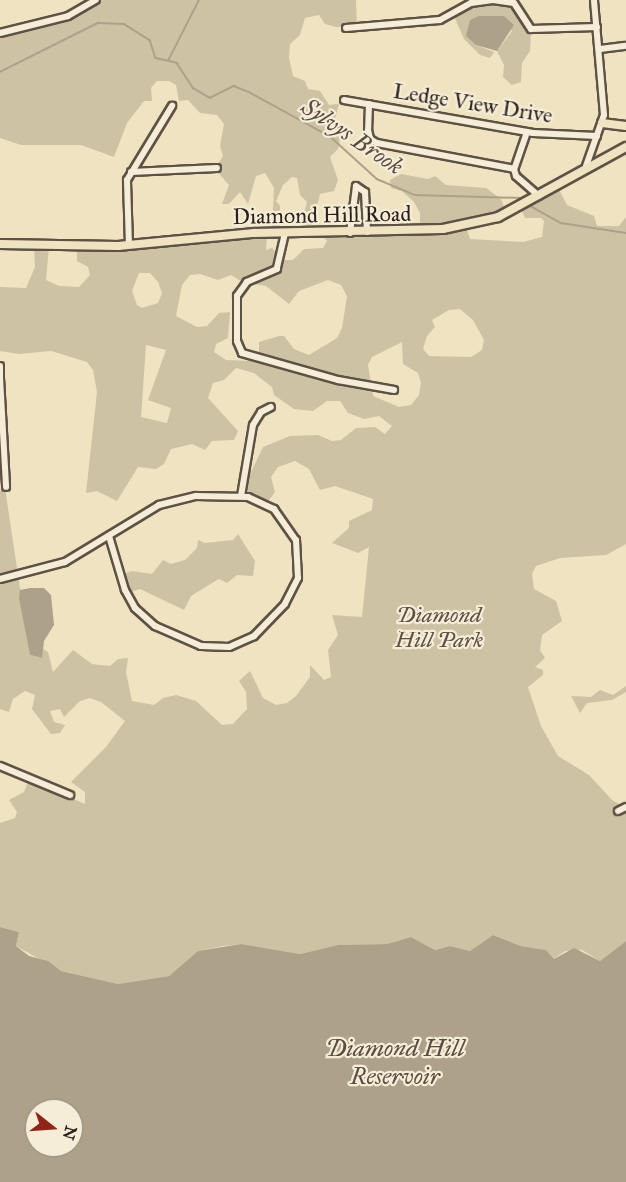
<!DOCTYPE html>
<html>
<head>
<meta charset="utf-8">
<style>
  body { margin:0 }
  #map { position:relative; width:626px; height:1182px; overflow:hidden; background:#efe3c1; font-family:"IM FELL Great Primer",serif }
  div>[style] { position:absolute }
  .green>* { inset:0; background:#cec2a5 }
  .water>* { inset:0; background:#ada189 }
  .stream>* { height:1.5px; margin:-0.75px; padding:0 0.75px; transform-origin:0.75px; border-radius:0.75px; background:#ada189 }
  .roads { filter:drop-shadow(2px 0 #5e5245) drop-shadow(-2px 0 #5e5245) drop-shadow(0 2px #5e5245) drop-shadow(0 -2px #5e5245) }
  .minor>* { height:6px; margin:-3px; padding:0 3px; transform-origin:3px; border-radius:3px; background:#f5edd7 }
  .major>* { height:8px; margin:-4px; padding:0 4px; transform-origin:4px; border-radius:4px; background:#efe3c1 }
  span { translate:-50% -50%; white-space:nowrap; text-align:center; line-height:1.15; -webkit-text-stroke:4.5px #f5edd7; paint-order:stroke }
  .street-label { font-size:22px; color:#2d211c }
  .park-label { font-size:22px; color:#5d5145; font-style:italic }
  .water-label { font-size:24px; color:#5a4e42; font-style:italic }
  .north { position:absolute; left:24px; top:1098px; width:60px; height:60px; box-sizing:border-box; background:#f5edd7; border:2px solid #a59b8c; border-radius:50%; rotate:107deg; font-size:16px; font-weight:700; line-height:24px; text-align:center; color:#2d211c }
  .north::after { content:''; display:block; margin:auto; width:21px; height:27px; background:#8f2418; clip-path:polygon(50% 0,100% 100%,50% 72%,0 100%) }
</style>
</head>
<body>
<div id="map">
  <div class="green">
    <div style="clip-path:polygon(95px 0,356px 0,357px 26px,336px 27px,325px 24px,319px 15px,305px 18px,300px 35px,290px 44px,289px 58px,293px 76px,305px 81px,308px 89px,320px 91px,329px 105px,339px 104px,334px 123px,342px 130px,338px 149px,330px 157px,338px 180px,334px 191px,320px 194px,311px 233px,299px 230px,307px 202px,300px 195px,297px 178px,292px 177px,283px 185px,276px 201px,280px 206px,279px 232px,272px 230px,274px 188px,265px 173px,256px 176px,248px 204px,240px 192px,229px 204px,222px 204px,229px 185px,215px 169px,223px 156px,220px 146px,224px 124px,217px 115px,200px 113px,188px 100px,179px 101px,176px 85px,169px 81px,157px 81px,151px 88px,152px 101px,144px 101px,127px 123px,114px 157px,81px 145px,21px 145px,0 138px,0 33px,61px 18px)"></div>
    <div style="clip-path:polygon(468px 0,516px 4px,523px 11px,531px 31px,530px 51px,522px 63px,521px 82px,512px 85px,503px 77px,504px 65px,497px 51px,512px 31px,504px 16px,480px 16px,476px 45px,494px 52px,490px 58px,480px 55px,464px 39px,453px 14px,470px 3px)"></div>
    <div style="clip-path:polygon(evenodd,401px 174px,428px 179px,435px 176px,446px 185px,486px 188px,501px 199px,506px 212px,466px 226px,470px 239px,523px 242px,542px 237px,544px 221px,541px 218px,525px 218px,520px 206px,556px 184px,567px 205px,594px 216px,597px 226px,619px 226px,626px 217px,626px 544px,606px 555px,560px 558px,536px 566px,532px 574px,534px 589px,556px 601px,562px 621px,542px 635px,540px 650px,545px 658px,535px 667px,543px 670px,543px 675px,528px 687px,541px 726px,558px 756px,589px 775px,612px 800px,626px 808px,626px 941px,600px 961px,582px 950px,565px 951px,554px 959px,546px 950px,521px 946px,493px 935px,470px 951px,450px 946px,435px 950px,411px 937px,387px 944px,338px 945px,300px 954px,241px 944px,223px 946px,198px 951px,169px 976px,118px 984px,61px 971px,16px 946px,19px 932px,0 927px,0 823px,15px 818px,17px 812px,9px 800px,24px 792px,29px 780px,85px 804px,85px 792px,71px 782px,106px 747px,125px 721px,101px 702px,90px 698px,80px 701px,64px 717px,60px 709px,50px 711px,54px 722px,65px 725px,60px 733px,51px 734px,32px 709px,35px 695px,25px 691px,13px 699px,9px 712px,0 709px,0 491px,5px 488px,30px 655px,42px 658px,42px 648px,48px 652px,53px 672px,73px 650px,92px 664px,110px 666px,118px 659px,128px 658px,126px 672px,132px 701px,154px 705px,163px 698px,176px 695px,196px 701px,222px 725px,233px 724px,247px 709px,246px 692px,239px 681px,250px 671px,263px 698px,276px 705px,287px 703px,296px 696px,310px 677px,310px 665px,324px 680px,331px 677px,328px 650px,338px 635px,332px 615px,362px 617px,369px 547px,358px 553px,332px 543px,349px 528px,349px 521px,372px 510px,373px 499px,335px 486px,320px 490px,309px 469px,295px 461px,278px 467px,271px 477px,275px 492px,266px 504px,240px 495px,243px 473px,251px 472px,263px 447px,290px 436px,318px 435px,332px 441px,341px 440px,356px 428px,375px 427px,385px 434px,392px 426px,379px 416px,364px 419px,348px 413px,340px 401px,327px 401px,313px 411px,294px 409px,274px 395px,272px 387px,254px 373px,236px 368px,224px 380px,213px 383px,208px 398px,238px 431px,234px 440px,212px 441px,205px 450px,192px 444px,171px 449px,164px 464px,156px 469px,138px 467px,117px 501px,97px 491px,86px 493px,97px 392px,93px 370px,87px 362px,51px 351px,19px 354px,0 351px,0 287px,26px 288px,35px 267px,34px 245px,49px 246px,46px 280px,59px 286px,79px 287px,90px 275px,88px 267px,77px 261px,77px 246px,91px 246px,101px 252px,106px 246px,139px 244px,144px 248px,148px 243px,267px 233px,266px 250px,272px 248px,283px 260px,293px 260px,304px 249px,323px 248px,327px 241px,321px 233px,420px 231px,420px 213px,414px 202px,402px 191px,391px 188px,390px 180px,401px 174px,139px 273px,150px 273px,158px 282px,162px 293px,158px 303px,142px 308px,137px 305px,132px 291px,139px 273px,401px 174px,200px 274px,218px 280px,231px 275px,242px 282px,266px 286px,289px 304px,299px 291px,328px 280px,341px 285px,347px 296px,342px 328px,337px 338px,309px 355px,294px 349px,284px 336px,279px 336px,259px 342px,259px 351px,249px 361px,226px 360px,214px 352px,216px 344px,228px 338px,230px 312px,219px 313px,207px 326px,197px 327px,176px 316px,182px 285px,190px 275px,200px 274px,401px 174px,460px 309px,473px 320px,484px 340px,482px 350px,471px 357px,429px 356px,423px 349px,427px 336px,435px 327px,432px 320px,449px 310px,460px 309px,401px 174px,402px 342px,403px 364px,418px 373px,421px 383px,419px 395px,411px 405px,399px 407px,373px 396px,368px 365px,372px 357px,402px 342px,401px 174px,146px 345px,166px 350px,148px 400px,171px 408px,167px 423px,141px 417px,146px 345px)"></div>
    <div style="clip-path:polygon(238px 534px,255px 561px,253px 576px,237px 575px,227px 583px,219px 579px,212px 583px,191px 596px,184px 610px,140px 589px,127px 593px,121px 575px,132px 571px,152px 574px,163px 560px,171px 564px,185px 560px,197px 548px,198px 540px,205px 543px,233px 540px)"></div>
    <div style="clip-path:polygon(626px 686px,626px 692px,612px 700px,587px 703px,580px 713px,571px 696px,591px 697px,600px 690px,613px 695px)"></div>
  </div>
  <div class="water">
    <div style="clip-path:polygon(479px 16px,504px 16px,514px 25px,497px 51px,476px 45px,466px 36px,470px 20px)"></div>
    <div style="clip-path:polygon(30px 588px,44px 588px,51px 595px,54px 625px,44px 641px,42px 658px,30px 655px,19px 598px,20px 590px)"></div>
    <div style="clip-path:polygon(evenodd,0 927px,19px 932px,16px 946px,29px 956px,48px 961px,61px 971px,118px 984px,169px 976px,198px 951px,241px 944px,300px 954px,338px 945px,387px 944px,411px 937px,435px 950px,450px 946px,470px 951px,493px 935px,521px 946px,546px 950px,554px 959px,574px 948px,600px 961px,626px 941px,626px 1182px,0 1182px,0 927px,36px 1110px,72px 1110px,72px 1146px,36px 1146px,36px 1110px)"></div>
  </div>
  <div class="stream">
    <div style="left:168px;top:61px;width:68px;rotate:-63.1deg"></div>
    <div style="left:0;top:72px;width:110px;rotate:-26.6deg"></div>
    <div style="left:98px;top:23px;width:26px;rotate:2deg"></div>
    <div style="left:124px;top:24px;width:31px;rotate:32deg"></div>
    <div style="left:150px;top:40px;width:19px;rotate:72deg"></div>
    <div style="left:156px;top:58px;width:22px;rotate:13deg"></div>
    <div style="left:177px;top:63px;width:30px;rotate:57deg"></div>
    <div style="left:193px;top:88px;width:20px;rotate:30deg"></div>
    <div style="left:210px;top:98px;width:27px;rotate:-27deg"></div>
    <div style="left:234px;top:86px;width:16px;rotate:22deg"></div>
    <div style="left:249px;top:92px;width:94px;rotate:28.8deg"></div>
    <div style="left:331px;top:137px;width:62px;rotate:42.4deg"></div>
    <div style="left:377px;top:179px;width:41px;rotate:22.8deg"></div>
    <div style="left:415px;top:195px;width:108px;rotate:1.6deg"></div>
    <div style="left:532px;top:207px;width:33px;rotate:29deg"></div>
    <div style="left:561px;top:223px;width:66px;rotate:8.7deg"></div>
  </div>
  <div class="roads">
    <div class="minor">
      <div style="left:346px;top:28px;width:94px;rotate:-4.9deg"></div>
      <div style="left:440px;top:20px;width:35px;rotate:-29deg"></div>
      <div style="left:471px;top:3px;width:22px;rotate:-8deg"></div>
      <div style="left:493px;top:0;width:21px;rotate:8deg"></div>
      <div style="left:514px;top:3px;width:31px;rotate:57deg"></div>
      <div style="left:531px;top:29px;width:66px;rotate:-1.7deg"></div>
      <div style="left:0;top:33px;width:70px;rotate:-14deg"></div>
      <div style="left:68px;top:16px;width:32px;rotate:-30deg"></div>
      <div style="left:600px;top:49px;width:26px;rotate:-7deg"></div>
      <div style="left:344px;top:100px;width:192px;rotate:9.9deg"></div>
      <div style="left:533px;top:133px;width:64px;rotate:2.7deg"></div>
      <div style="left:369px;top:104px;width:26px;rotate:92deg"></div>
      <div style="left:368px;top:130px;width:9px;rotate:77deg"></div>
      <div style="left:370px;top:139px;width:8px;rotate:30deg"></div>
      <div style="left:377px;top:143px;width:139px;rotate:10.7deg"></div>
      <div style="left:527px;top:132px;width:39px;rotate:109deg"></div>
      <div style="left:514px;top:169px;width:7px;rotate:74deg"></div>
      <div style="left:516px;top:176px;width:30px;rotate:41deg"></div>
      <div style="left:586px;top:166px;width:54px;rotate:-70.6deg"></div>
      <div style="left:604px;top:115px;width:115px;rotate:-95deg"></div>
      <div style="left:131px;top:172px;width:86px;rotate:-2.7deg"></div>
      <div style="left:285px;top:233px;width:37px;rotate:103deg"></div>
      <div style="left:277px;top:269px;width:33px;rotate:157deg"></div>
      <div style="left:247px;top:282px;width:17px;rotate:126deg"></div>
      <div style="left:237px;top:296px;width:45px;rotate:90deg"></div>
      <div style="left:237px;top:341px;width:13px;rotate:67deg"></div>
      <div style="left:242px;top:353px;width:100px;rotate:15.7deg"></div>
      <div style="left:338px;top:380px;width:57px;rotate:10.1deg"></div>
      <div style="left:350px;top:233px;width:47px;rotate:-82.7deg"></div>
      <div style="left:356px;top:186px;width:11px;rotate:34deg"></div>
      <div style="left:365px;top:192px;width:40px;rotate:87.1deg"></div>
      <div style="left:129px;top:245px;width:65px;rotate:-91.8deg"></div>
      <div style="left:127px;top:180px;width:87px;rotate:-58.7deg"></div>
      <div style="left:0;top:366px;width:13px;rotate:90deg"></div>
      <div style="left:0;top:378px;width:109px;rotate:86.8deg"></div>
      <div style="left:241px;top:496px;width:72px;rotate:-80.4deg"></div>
      <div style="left:253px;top:425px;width:15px;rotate:-58deg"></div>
      <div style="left:261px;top:412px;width:11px;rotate:-27deg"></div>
      <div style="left:0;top:579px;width:67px;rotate:-14.7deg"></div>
      <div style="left:65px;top:562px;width:110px;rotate:-31.2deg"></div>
      <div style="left:159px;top:505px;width:38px;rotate:-14deg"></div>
      <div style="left:196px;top:496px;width:52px;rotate:1.1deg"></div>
      <div style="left:248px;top:497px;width:29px;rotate:25deg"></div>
      <div style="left:274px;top:509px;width:38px;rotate:55deg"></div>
      <div style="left:296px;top:540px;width:38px;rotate:87deg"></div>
      <div style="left:298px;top:578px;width:29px;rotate:117deg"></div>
      <div style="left:285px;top:604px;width:45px;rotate:134.1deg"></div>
      <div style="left:254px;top:636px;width:27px;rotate:156deg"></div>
      <div style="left:229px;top:647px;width:28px;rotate:-178deg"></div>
      <div style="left:201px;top:646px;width:50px;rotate:-156.5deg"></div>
      <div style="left:155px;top:626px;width:27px;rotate:-138deg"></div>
      <div style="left:135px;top:608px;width:21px;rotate:-119deg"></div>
      <div style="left:125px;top:590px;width:56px;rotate:-106.5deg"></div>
      <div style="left:0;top:766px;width:76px;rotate:22.5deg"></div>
      <div style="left:618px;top:811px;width:9px;rotate:-27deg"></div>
    </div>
    <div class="major">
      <div style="left:602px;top:123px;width:24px;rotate:7deg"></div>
      <div style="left:0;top:244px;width:118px;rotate:1deg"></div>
      <div style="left:118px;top:246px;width:137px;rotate:-5.5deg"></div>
      <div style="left:254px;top:233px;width:189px;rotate:-1.2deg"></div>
      <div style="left:443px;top:229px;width:56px;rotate:-12.3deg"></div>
      <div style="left:498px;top:217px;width:146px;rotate:-28.7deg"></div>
    </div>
  </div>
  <div class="street-label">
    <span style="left:473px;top:103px;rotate:9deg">Ledge View Drive</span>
    <span style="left:322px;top:215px;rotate:-1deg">Diamond Hill Road</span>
  </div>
  <div class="park-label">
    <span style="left:439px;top:627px">Diamond<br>Hill Park</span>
  </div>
  <div class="water-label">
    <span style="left:352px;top:137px;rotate:34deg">Sylvys Brook</span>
    <span style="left:395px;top:1063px">Diamond Hill<br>Reservoir</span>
  </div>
  <div class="north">N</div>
</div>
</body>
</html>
